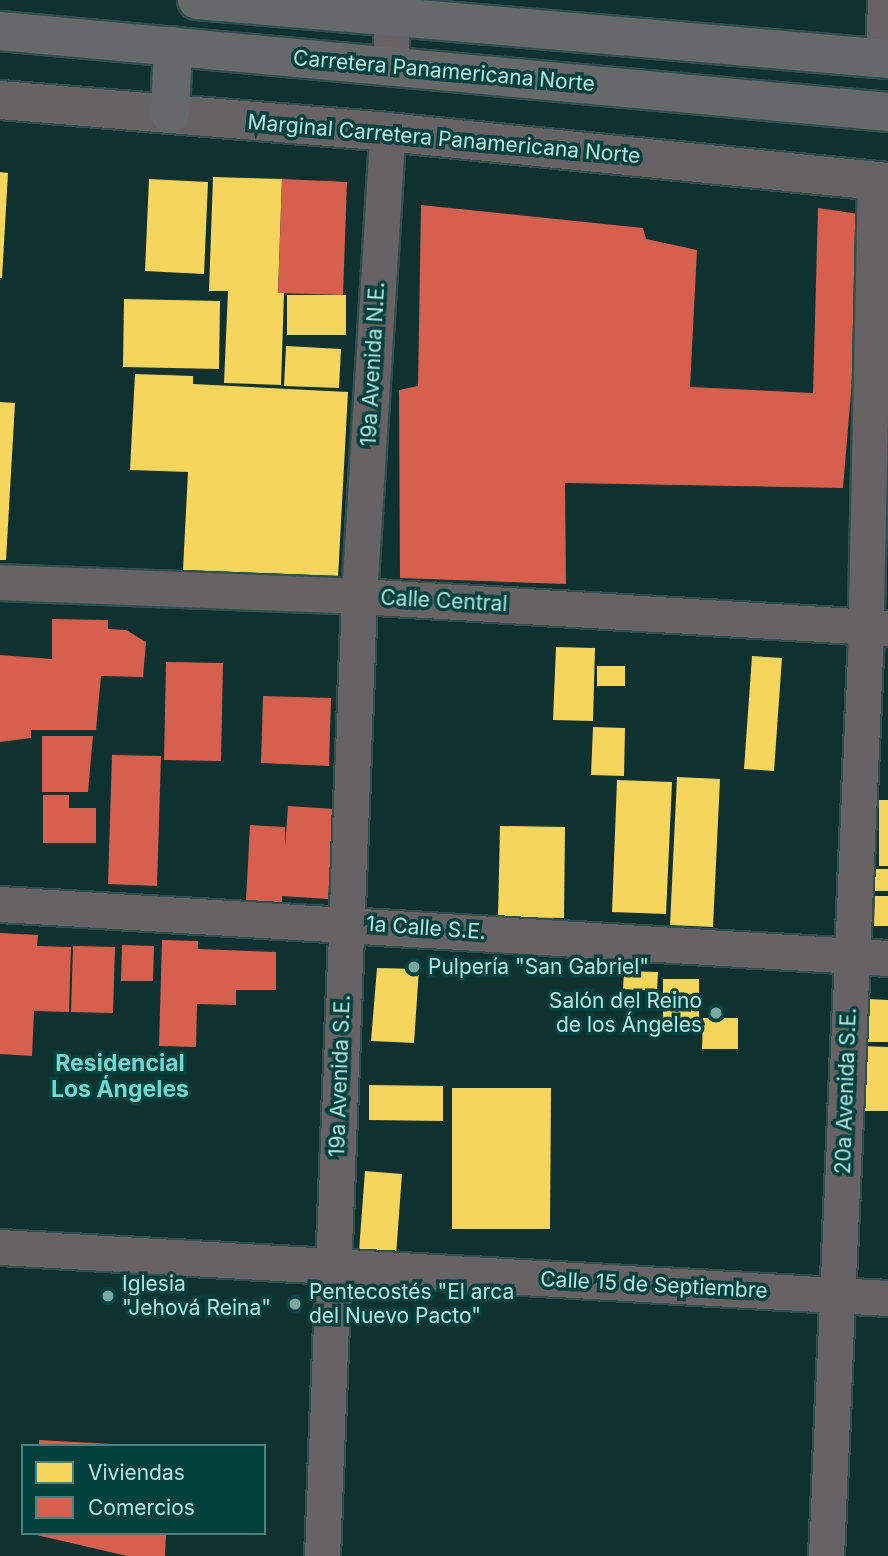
<!DOCTYPE html>
<html>
<head>
<meta charset="utf-8">
<style>
  body { margin:0 }
  #map { position:relative; width:888px; height:1556px; overflow:hidden; background:#0f3130; font-family:Inter,sans-serif }
  div>[style] { position:absolute }
  .homes>* { inset:0; background:#f6d55c }
  .shops>* { inset:0; background:#d6604d }
  .roads { filter:drop-shadow(2px 0 #304f4d) drop-shadow(-2px 0 #304f4d) drop-shadow(0 2px #304f4d) drop-shadow(0 -2px #304f4d) }
  .minor>* { height:35px; margin:-17.5px; padding:0 17.5px; transform-origin:17.5px; border-radius:17.5px; background:#676264 }
  .tertiary>* { height:38px; margin:-19px; padding:0 19px; transform-origin:19px; border-radius:19px; background:#676264 }
  .trunk>* { height:38px; margin:-19px; padding:0 19px; transform-origin:19px; border-radius:19px; background:#66686a }
  .dots>* { width:19px; height:19px; translate:-50% -50%; box-sizing:border-box; border:4px solid #00403d; border-radius:50% }
  span { translate:-50% -50%; white-space:nowrap; text-align:center; line-height:1.15; -webkit-text-stroke:7px #00403d; paint-order:stroke }
  .street-label { font-size:21px; color:#b6e5e0 }
  .poi-label { font-size:21px; color:#b6e5e0 }
  .left { translate:0 -50%; text-align:left }
  .right { translate:-100% -50%; text-align:right }
  .neighbourhood-label { font-size:23px; color:#71d8d0; font-weight:700 }
  .legend { position:absolute; left:21px; top:1444px; width:245px; height:91px; box-sizing:border-box; background:#00403d; border:2px solid #49827e; margin:0; padding:9px 12px; list-style:none; font-size:21px; color:#b6e5e0 }
  .legend li { display:flex; align-items:center; gap:14px; height:35px }
  .legend b { width:35px; border:2px solid #49827e }
</style>
</head>
<body>
<div id="map">
  <div class="homes">
    <div style="clip-path:polygon(0 172px,8px 173px,2px 278px,0 278px)"></div>
    <div style="clip-path:polygon(213px 177px,282px 179px,278px 293px,284px 293px,281px 385px,224px 383px,228px 291px,209px 291px)"></div>
    <div style="clip-path:polygon(149px 179px,208px 182px,204px 274px,145px 271px)"></div>
    <div style="clip-path:polygon(287px 295px,346px 295px,346px 335px,287px 335px)"></div>
    <div style="clip-path:polygon(124px 299px,220px 301px,219px 369px,123px 367px)"></div>
    <div style="clip-path:polygon(286px 346px,341px 349px,339px 388px,284px 386px)"></div>
    <div style="clip-path:polygon(135px 374px,193px 376px,193px 384px,348px 392px,338px 578px,183px 570px,188px 472px,130px 470px)"></div>
    <div style="clip-path:polygon(0 402px,15px 403px,6px 560px,0 560px)"></div>
    <div style="clip-path:polygon(556px 647px,595px 648px,593px 721px,553px 720px)"></div>
    <div style="clip-path:polygon(752px 656px,782px 658px,774px 771px,744px 769px)"></div>
    <div style="clip-path:polygon(597px 666px,625px 666px,625px 686px,597px 686px)"></div>
    <div style="clip-path:polygon(593px 727px,625px 728px,624px 776px,591px 775px)"></div>
    <div style="clip-path:polygon(677px 777px,720px 779px,713px 927px,670px 925px)"></div>
    <div style="clip-path:polygon(617px 780px,672px 782px,666px 914px,612px 912px)"></div>
    <div style="clip-path:polygon(879px 800px,888px 800px,888px 866px,879px 866px)"></div>
    <div style="clip-path:polygon(500px 826px,565px 827px,564px 918px,498px 917px)"></div>
    <div style="clip-path:polygon(875px 869px,888px 869px,888px 891px,875px 891px)"></div>
    <div style="clip-path:polygon(875px 896px,888px 896px,888px 926px,874px 926px)"></div>
    <div style="clip-path:polygon(377px 968px,419px 969px,414px 1043px,371px 1041px)"></div>
    <div style="clip-path:polygon(624px 971px,658px 972px,657px 991px,623px 989px)"></div>
    <div style="clip-path:polygon(663px 979px,699px 979px,699px 1022px,663px 1022px)"></div>
    <div style="clip-path:polygon(868px 999px,888px 1000px,888px 1042px,867px 1042px)"></div>
    <div style="clip-path:polygon(703px 1018px,738px 1018px,738px 1049px,702px 1049px)"></div>
    <div style="clip-path:polygon(861px 1046px,888px 1047px,888px 1111px,859px 1111px)"></div>
    <div style="clip-path:polygon(369px 1085px,443px 1086px,443px 1121px,369px 1120px)"></div>
    <div style="clip-path:polygon(452px 1088px,551px 1088px,550px 1229px,452px 1229px)"></div>
    <div style="clip-path:polygon(365px 1171px,402px 1174px,396px 1255px,359px 1251px)"></div>
  </div>
  <div class="shops">
    <div style="clip-path:polygon(282px 179px,347px 182px,343px 295px,278px 293px)"></div>
    <div style="clip-path:polygon(421px 205px,643px 228px,646px 239px,697px 250px,690px 387px,813px 393px,818px 208px,866px 215px,843px 488px,565px 483px,566px 584px,400px 578px,399px 390px,418px 386px)"></div>
    <div style="clip-path:polygon(52px 619px,108px 620px,108px 629px,126px 630px,146px 642px,143px 677px,101px 676px,96px 730px,31px 730px,31px 738px,0 742px,0 655px,52px 659px)"></div>
    <div style="clip-path:polygon(166px 662px,223px 663px,221px 761px,164px 760px)"></div>
    <div style="clip-path:polygon(263px 696px,331px 698px,329px 766px,261px 763px)"></div>
    <div style="clip-path:polygon(42px 736px,93px 736px,88px 792px,42px 792px)"></div>
    <div style="clip-path:polygon(112px 755px,161px 756px,157px 886px,108px 884px)"></div>
    <div style="clip-path:polygon(43px 795px,69px 795px,69px 808px,96px 808px,96px 843px,43px 843px)"></div>
    <div style="clip-path:polygon(288px 806px,334px 809px,328px 899px,282px 896px,282px 903px,246px 900px,250px 825px,285px 827px,285px 847px)"></div>
    <div style="clip-path:polygon(0 933px,38px 935px,37px 946px,71px 947px,69px 1012px,34px 1011px,32px 1056px,0 1054px)"></div>
    <div style="clip-path:polygon(162px 940px,198px 941px,198px 949px,276px 952px,276px 990px,236px 990px,236px 1005px,197px 1004px,196px 1047px,159px 1046px)"></div>
    <div style="clip-path:polygon(122px 945px,154px 946px,153px 981px,121px 981px)"></div>
    <div style="clip-path:polygon(73px 946px,115px 947px,113px 1013px,71px 1012px)"></div>
    <div style="clip-path:polygon(39px 1440px,111px 1444px,111px 1446px,39px 1446px)"></div>
    <div style="clip-path:polygon(28px 1533px,166px 1533px,165px 1556px,127px 1556px)"></div>
  </div>
  <div class="roads">
    <div class="minor">
      <div style="left:883px;top:58px;width:58px;rotate:-88deg"></div>
      <div style="left:391px;top:67px;width:67px;rotate:-89.1deg"></div>
      <div style="left:0;top:582px;width:359px;rotate:2.2deg"></div>
      <div style="left:359px;top:596px;width:530px;rotate:3.46deg"></div>
      <div style="left:0;top:904px;width:890px;rotate:3.48deg"></div>
      <div style="left:0;top:1247px;width:889px;rotate:3.29deg"></div>
      <div style="left:322px;top:1556px;width:961px;rotate:-87.79deg"></div>
      <div style="left:359px;top:596px;width:465px;rotate:-86.5deg"></div>
      <div style="left:826px;top:1556px;width:900px;rotate:-87.52deg"></div>
      <div style="left:865px;top:657px;width:477px;rotate:-88.8deg"></div>
    </div>
    <div class="tertiary">
      <div style="left:0;top:100px;width:388px;rotate:4.7deg"></div>
      <div style="left:387px;top:132px;width:503px;rotate:5.7deg"></div>
    </div>
    <div class="trunk">
      <div style="left:197px;top:0;width:694px;rotate:4.88deg"></div>
      <div style="left:0;top:31px;width:892px;rotate:5.21deg"></div>
      <div style="left:170px;top:114px;width:68px;rotate:-87.5deg"></div>
    </div>
  </div>
  <div class="dots">
    <div style="left:414px;top:967px;background:#7ca6a2"></div>
    <div style="left:716px;top:1013px;background:#7ca6a2"></div>
    <div style="left:108px;top:1296px;background:#7ca6a2"></div>
    <div style="left:295px;top:1304px;background:#7ca6a2"></div>
  </div>
  <div class="street-label">
    <span style="left:444px;top:71px;rotate:5deg">Carretera Panamericana Norte</span>
    <span style="left:444px;top:139px;rotate:5deg">Marginal Carretera Panamericana Norte</span>
    <span style="left:373px;top:364px;rotate:-87deg">19a Avenida N.E.</span>
    <span style="left:444px;top:601px;rotate:3deg">Calle Central</span>
    <span style="left:426px;top:928px;rotate:4deg">1a Calle S.E.</span>
    <span style="left:340px;top:1076px;rotate:-88deg">19a Avenida S.E.</span>
    <span style="left:846px;top:1091px;rotate:-88deg">20a Avenida S.E.</span>
    <span style="left:654px;top:1285px;rotate:3deg">Calle 15 de Septiembre</span>
  </div>
  <div class="poi-label">
    <span class="left" style="left:428px;top:967px">Pulpería "San Gabriel"</span>
    <span class="right" style="left:702px;top:1013px">Salón del Reino<br>de los Ángeles</span>
    <span class="left" style="left:122px;top:1296px">Iglesia<br>"Jehová Reina"</span>
    <span class="left" style="left:309px;top:1304px">Pentecostés "El arca<br>del Nuevo Pacto"</span>
  </div>
  <div class="neighbourhood-label">
    <span style="left:120px;top:1076px">Residencial<br>Los Ángeles</span>
  </div>
  <ul class="legend">
  <li><b style="height:19px;background:#f6d55c"></b>Viviendas</li>
  <li><b style="height:19px;background:#d6604d"></b>Comercios</li>
  </ul>
</div>
</body>
</html>
